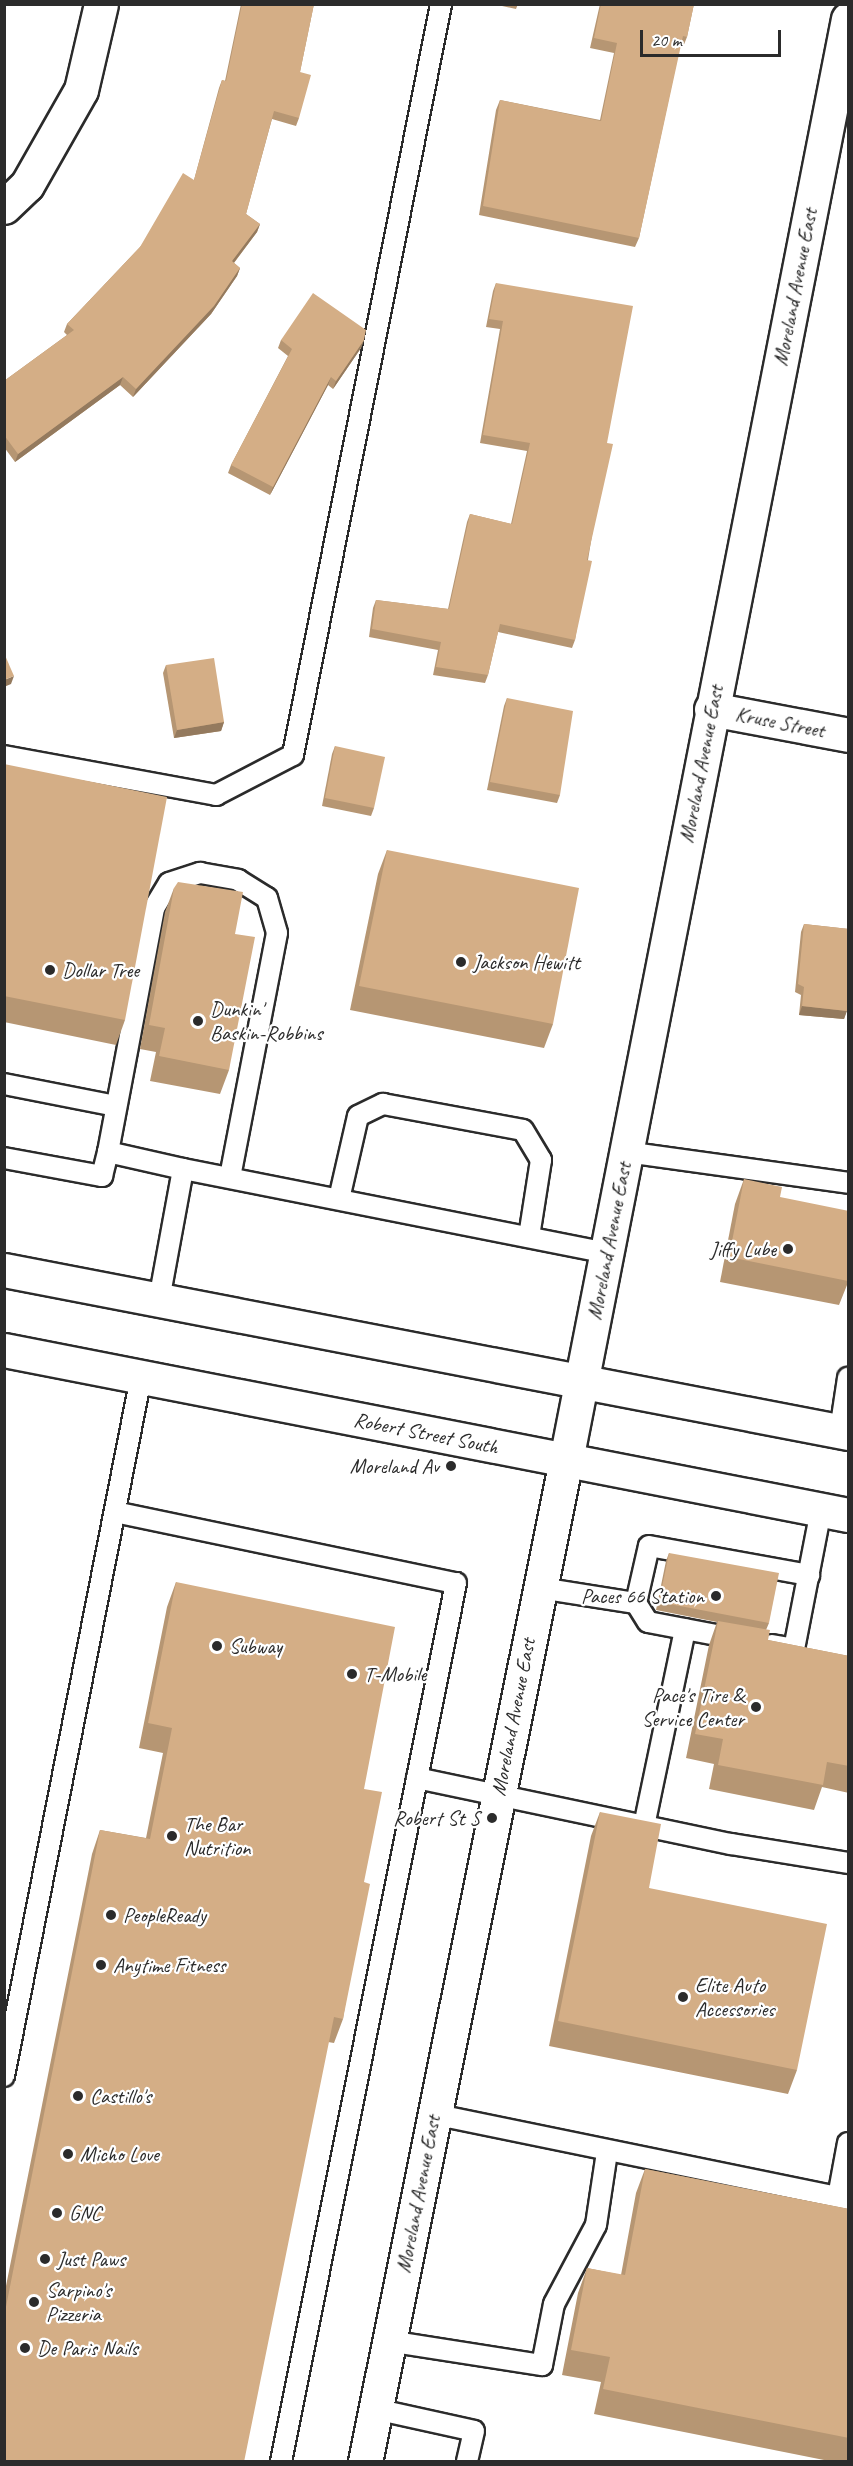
<!DOCTYPE html>
<html>
<head>
<meta charset="utf-8">
<style>
  body { margin:0 }
  #map { position:relative; width:853px; height:2466px; overflow:hidden; background:#fff; font-family:Caveat,sans-serif }
  div>[style] { position:absolute }
  .roads { filter:drop-shadow(2px 0 #2b2b2b) drop-shadow(-2px 0 #2b2b2b) drop-shadow(0 2px #2b2b2b) drop-shadow(0 -2px #2b2b2b) }
  .lane>* { height:20px; margin:-10px; padding:0 10px; transform-origin:10px; border-radius:10px; background:#fff }
  .street>* { height:33px; margin:-16.5px; padding:0 16.5px; transform-origin:16.5px; border-radius:16.5px; background:#fff }
  .secondary>* { height:33px; margin:-16.5px; padding:0 16.5px; transform-origin:16.5px; border-radius:16.5px; background:#fff }
  .wall>* { inset:0; background:#b69673 }
  .shaded-wall>* { inset:0; background:#947a5e }
  .building>* { inset:0; background:#d4ae86 }
  .dots>* { width:16px; height:16px; translate:-50% -50%; box-sizing:border-box; border:3px solid #fff; border-radius:50% }
  span { translate:-50% -50%; white-space:nowrap; text-align:center; line-height:1.15; -webkit-text-stroke:4.5px #fff; paint-order:stroke }
  .street-label { font-size:21px; color:#2b2b2b }
  .poi-label { font-size:21px; color:#2b2b2b }
  .left { translate:0 -50%; text-align:left }
  .right { translate:-100% -50%; text-align:right }
  .frame { position:absolute; inset:0; border:6px solid #2b2b2b; pointer-events:none }
  .scale { position:absolute; left:640px; top:30px; width:141px; height:27px; box-sizing:border-box; border:3px solid #2b2b2b; border-top:0; padding-left:8px; font-size:18px; line-height:21px; white-space:nowrap; color:#2b2b2b; -webkit-text-stroke:4px #fff; paint-order:stroke }
</style>
</head>
<body>
<div id="map">
  <div class="roads">
    <div class="lane">
      <div style="left:4px;top:756px;width:216px;rotate:10.4deg"></div>
      <div style="left:216px;top:795px;width:87px;rotate:-27.5deg"></div>
      <div style="left:293px;top:755px;width:765px;rotate:-78.85deg"></div>
      <div style="left:4px;top:1084px;width:114px;rotate:11.1deg"></div>
      <div style="left:626px;top:1152px;width:224px;rotate:7.9deg"></div>
      <div style="left:4px;top:1158px;width:100px;rotate:10.4deg"></div>
      <div style="left:102px;top:1176px;width:25px;rotate:-76deg"></div>
      <div style="left:183px;top:1169px;width:434px;rotate:11.2deg"></div>
      <div style="left:339px;top:1199px;width:85px;rotate:-77.1deg"></div>
      <div style="left:358px;top:1116px;width:28px;rotate:-26deg"></div>
      <div style="left:383px;top:1104px;width:142px;rotate:10.5deg"></div>
      <div style="left:523px;top:1130px;width:35px;rotate:59deg"></div>
      <div style="left:541px;top:1160px;width:78px;rotate:98.9deg"></div>
      <div style="left:159px;top:1300px;width:133px;rotate:-79.6deg"></div>
      <div style="left:183px;top:1169px;width:77px;rotate:-167.2deg"></div>
      <div style="left:108px;top:1152px;width:248px;rotate:-79.3deg"></div>
      <div style="left:154px;top:908px;width:29px;rotate:-59deg"></div>
      <div style="left:169px;top:883px;width:33px;rotate:-18deg"></div>
      <div style="left:200px;top:873px;width:39px;rotate:10deg"></div>
      <div style="left:238px;top:880px;width:34px;rotate:32deg"></div>
      <div style="left:267px;top:898px;width:36px;rotate:74deg"></div>
      <div style="left:277px;top:933px;width:249px;rotate:100.9deg"></div>
      <div style="left:840px;top:1431px;width:54px;rotate:-81.4deg"></div>
      <div style="left:115px;top:1512px;width:348px;rotate:11.8deg"></div>
      <div style="left:456px;top:1583px;width:896px;rotate:101.26deg"></div>
      <div style="left:540px;top:1588px;width:97px;rotate:8.9deg"></div>
      <div style="left:636px;top:1603px;width:22px;rotate:58deg"></div>
      <div style="left:648px;top:1622px;width:91px;rotate:10.8deg"></div>
      <div style="left:636px;top:1603px;width:58px;rotate:-77.2deg"></div>
      <div style="left:649px;top:1546px;width:163px;rotate:10.3deg"></div>
      <div style="left:772px;top:1645px;width:22px;rotate:10deg"></div>
      <div style="left:794px;top:1649px;width:142px;rotate:-79deg"></div>
      <div style="left:417px;top:1778px;width:321px;rotate:11.9deg"></div>
      <div style="left:731px;top:1844px;width:119px;rotate:9.2deg"></div>
      <div style="left:644px;top:1826px;width:201px;rotate:-78.2deg"></div>
      <div style="left:4px;top:2076px;width:712px;rotate:-78.91deg"></div>
      <div style="left:433px;top:2114px;width:424px;rotate:11.6deg"></div>
      <div style="left:838px;top:2197px;width:55px;rotate:-79.5deg"></div>
      <div style="left:388px;top:2341px;width:156px;rotate:8.9deg"></div>
      <div style="left:542px;top:2365px;width:62px;rotate:-78.9deg"></div>
      <div style="left:554px;top:2304px;width:89px;rotate:-62deg"></div>
      <div style="left:596px;top:2225px;width:74px;rotate:-81.4deg"></div>
      <div style="left:375px;top:2409px;width:101px;rotate:12.5deg"></div>
      <div style="left:474px;top:2431px;width:32px;rotate:103deg"></div>
    </div>
    <div class="street">
      <div style="left:4px;top:207px;width:32px;rotate:-44deg"></div>
      <div style="left:27px;top:185px;width:109px;rotate:-60.4deg"></div>
      <div style="left:81px;top:90px;width:88px;rotate:-76.9deg"></div>
      <div style="left:711px;top:709px;width:139px;rotate:10.7deg"></div>
      <div style="left:566px;top:1460px;width:1468px;rotate:-78.93deg"></div>
    </div>
    <div class="secondary">
      <div style="left:4px;top:1270px;width:860px;rotate:10.93deg"></div>
      <div style="left:4px;top:1350px;width:860px;rotate:11.06deg"></div>
      <div style="left:365px;top:2462px;width:1022px;rotate:-78.66deg"></div>
    </div>
  </div>
  <div class="wall">
    <div style="clip-path:polygon(241px 4px,314px 4px,300px 72px,299px 118px,296px 126px,272px 119px,246px 214px,260px 224px,257px 232px,234px 263px,240px 268px,237px 276px,211px 314px,133px 397px,120px 385px,15px 462px,4px 447px,4px 381px,67px 335px,64px 332px,67px 324px,140px 247px,194px 180px,219px 88px,222px 80px,225px 81px)"></div>
    <div style="clip-path:polygon(493px 4px,518px 4px,516px 9px)"></div>
    <div style="clip-path:polygon(600px 4px,694px 4px,687px 37px,683px 47px,680px 46px,639px 238px,635px 247px,479px 215px,496px 110px,500px 100px,600px 120px,614px 53px,590px 48px)"></div>
    <div style="clip-path:polygon(496px 283px,607px 443px,575px 640px,572px 648px,498px 632px,488px 675px,485px 683px,433px 675px,438px 650px,369px 637px,373px 608px,376px 600px,448px 609px,467px 522px,470px 514px,511px 524px,527px 451px,480px 443px,500px 329px,486px 327px,493px 291px)"></div>
    <div style="clip-path:polygon(281px 340px,364px 340px,361px 348px,333px 389px,328px 385px,270px 495px,228px 473px,231px 465px,288px 356px,278px 348px)"></div>
    <div style="clip-path:polygon(166px 665px,224px 722px,221px 731px,174px 738px,163px 673px)"></div>
    <div style="clip-path:polygon(507px 698px,560px 795px,557px 803px,487px 790px,504px 706px)"></div>
    <div style="clip-path:polygon(335px 746px,374px 808px,371px 816px,322px 806px,332px 754px)"></div>
    <div style="clip-path:polygon(4px 764px,125px 1020px,116px 1045px,4px 1022px)"></div>
    <div style="clip-path:polygon(387px 850px,553px 1024px,544px 1048px,350px 1010px,378px 874px)"></div>
    <div style="clip-path:polygon(174px 888px,235px 934px,229px 1070px,220px 1094px,150px 1081px,156px 1052px,140px 1049px,165px 912px)"></div>
    <div style="clip-path:polygon(804px 924px,849px 929px,849px 1006px,848px 1006px,844px 1019px,799px 1015px,801px 995px,795px 992px,801px 932px)"></div>
    <div style="clip-path:polygon(744px 1179px,849px 1280px,839px 1305px,720px 1282px,735px 1204px)"></div>
    <div style="clip-path:polygon(669px 1553px,769px 1623px,766px 1630px,768px 1640px,849px 1656px,849px 1793px,822px 1787px,814px 1810px,709px 1789px,714px 1764px,686px 1758px,709px 1645px,717px 1622px,656px 1610px,666px 1561px)"></div>
    <div style="clip-path:polygon(176px 1582px,364px 1789px,364px 1882px,343px 2019px,334px 2043px,328px 2042px,4px 2462px,4px 2296px,92px 1854px,100px 1830px,146px 1838px,163px 1753px,139px 1748px,167px 1607px)"></div>
    <div style="clip-path:polygon(600px 1812px,649px 1888px,797px 2070px,788px 2094px,549px 2046px,591px 1836px)"></div>
    <div style="clip-path:polygon(645px 2169px,849px 2209px,849px 2462px,834px 2462px,594px 2414px,601px 2382px,562px 2375px,578px 2293px,587px 2268px,621px 2275px,636px 2193px)"></div>
  </div>
  <div class="shaded-wall">
    <div style="clip-path:polygon(260px 224px,257px 232px,229px 269px,232px 261px)"></div>
    <div style="clip-path:polygon(240px 268px,237px 276px,211px 314px,133px 397px,136px 389px)"></div>
    <div style="clip-path:polygon(364px 340px,361px 348px,333px 389px,336px 381px)"></div>
    <div style="clip-path:polygon(123px 377px,120px 385px,15px 462px,18px 454px)"></div>
    <div style="clip-path:polygon(331px 377px,328px 385px,270px 495px,273px 487px)"></div>
    <div style="clip-path:polygon(14px 676px,11px 684px,4px 687px,4px 680px)"></div>
    <div style="clip-path:polygon(224px 722px,221px 731px,174px 738px,177px 730px)"></div>
    <div style="clip-path:polygon(802px 1006px,847px 1011px,844px 1019px,799px 1015px)"></div>
  </div>
  <div class="building">
    <div style="clip-path:polygon(242px 4px,314px 4px,300px 72px,311px 75px,299px 118px,274px 111px,246px 214px,260px 224px,232px 261px,240px 268px,214px 306px,136px 389px,123px 377px,18px 454px,4px 435px,4px 381px,74px 330px,67px 324px,140px 247px,183px 173px,194px 180px,222px 80px,226px 81px)"></div>
    <div style="clip-path:polygon(601px 4px,694px 4px,687px 37px,683px 36px,639px 238px,483px 206px,500px 100px,601px 121px,617px 43px,594px 38px)"></div>
    <div style="clip-path:polygon(496px 283px,633px 306px,607px 443px,613px 444px,587px 560px,592px 561px,575px 640px,500px 624px,488px 675px,436px 667px,441px 642px,372px 629px,376px 600px,449px 609px,470px 514px,512px 524px,530px 443px,483px 435px,503px 321px,489px 319px)"></div>
    <div style="clip-path:polygon(313px 293px,366px 330px,364px 340px,336px 381px,331px 377px,273px 487px,231px 465px,292px 349px,281px 340px)"></div>
    <div style="clip-path:polygon(4px 653px,14px 676px,4px 680px)"></div>
    <div style="clip-path:polygon(214px 658px,224px 722px,177px 730px,166px 665px)"></div>
    <div style="clip-path:polygon(507px 698px,573px 711px,560px 795px,490px 782px)"></div>
    <div style="clip-path:polygon(335px 746px,385px 757px,374px 808px,325px 798px)"></div>
    <div style="clip-path:polygon(4px 764px,167px 797px,125px 1020px,4px 996px)"></div>
    <div style="clip-path:polygon(387px 850px,579px 888px,553px 1024px,359px 986px)"></div>
    <div style="clip-path:polygon(178px 882px,243px 892px,235px 934px,255px 937px,229px 1070px,159px 1056px,165px 1028px,149px 1025px,174px 888px)"></div>
    <div style="clip-path:polygon(804px 924px,849px 929px,849px 999px,847px 1011px,802px 1006px,804px 987px,798px 984px)"></div>
    <div style="clip-path:polygon(744px 1179px,782px 1187px,780px 1197px,849px 1211px,848px 1281px,729px 1257px)"></div>
    <div style="clip-path:polygon(669px 1553px,779px 1573px,769px 1623px,659px 1602px)"></div>
    <div style="clip-path:polygon(176px 1582px,395px 1627px,364px 1789px,382px 1792px,364px 1882px,370px 1884px,343px 2019px,334px 2017px,244px 2462px,4px 2462px,4px 2317px,100px 1830px,150px 1839px,172px 1728px,148px 1723px)"></div>
    <div style="clip-path:polygon(718px 1621px,770px 1630px,768px 1640px,849px 1656px,849px 1766px,827px 1762px,823px 1785px,718px 1765px,723px 1739px,695px 1734px)"></div>
    <div style="clip-path:polygon(600px 1812px,661px 1824px,649px 1888px,827px 1924px,797px 2070px,558px 2021px)"></div>
    <div style="clip-path:polygon(645px 2169px,849px 2209px,849px 2438px,603px 2389px,610px 2357px,571px 2350px,587px 2268px,625px 2275px)"></div>
  </div>
  <div class="dots">
    <div style="left:461px;top:962px;background:#2b2b2b"></div>
    <div style="left:50px;top:970px;background:#2b2b2b"></div>
    <div style="left:198px;top:1021px;background:#2b2b2b"></div>
    <div style="left:788px;top:1249px;background:#2b2b2b"></div>
    <div style="left:451px;top:1466px;background:#2b2b2b"></div>
    <div style="left:716px;top:1596px;background:#2b2b2b"></div>
    <div style="left:217px;top:1646px;background:#2b2b2b"></div>
    <div style="left:352px;top:1674px;background:#2b2b2b"></div>
    <div style="left:756px;top:1707px;background:#2b2b2b"></div>
    <div style="left:492px;top:1818px;background:#2b2b2b"></div>
    <div style="left:172px;top:1836px;background:#2b2b2b"></div>
    <div style="left:111px;top:1915px;background:#2b2b2b"></div>
    <div style="left:101px;top:1965px;background:#2b2b2b"></div>
    <div style="left:683px;top:1997px;background:#2b2b2b"></div>
    <div style="left:78px;top:2096px;background:#2b2b2b"></div>
    <div style="left:68px;top:2154px;background:#2b2b2b"></div>
    <div style="left:57px;top:2213px;background:#2b2b2b"></div>
    <div style="left:45px;top:2259px;background:#2b2b2b"></div>
    <div style="left:34px;top:2302px;background:#2b2b2b"></div>
    <div style="left:25px;top:2348px;background:#2b2b2b"></div>
  </div>
  <div class="street-label">
    <span style="left:795px;top:287px;rotate:-79deg">Moreland Avenue East</span>
    <span style="left:780px;top:722px;rotate:11deg">Kruse Street</span>
    <span style="left:701px;top:764px;rotate:-79deg">Moreland Avenue East</span>
    <span style="left:609px;top:1241px;rotate:-79deg">Moreland Avenue East</span>
    <span style="left:426px;top:1433px;rotate:11deg">Robert Street South</span>
    <span style="left:513px;top:1717px;rotate:-79deg">Moreland Avenue East</span>
    <span style="left:418px;top:2194px;rotate:-79deg">Moreland Avenue East</span>
  </div>
  <div class="poi-label">
    <span class="left" style="left:473px;top:962px">Jackson Hewitt</span>
    <span class="left" style="left:62px;top:970px">Dollar Tree</span>
    <span class="left" style="left:210px;top:1021px">Dunkin'<br>Baskin-Robbins</span>
    <span class="right" style="left:776px;top:1249px">Jiffy Lube</span>
    <span class="right" style="left:439px;top:1466px">Moreland Av</span>
    <span class="right" style="left:704px;top:1596px">Paces 66 Station</span>
    <span class="left" style="left:229px;top:1646px">Subway</span>
    <span class="left" style="left:364px;top:1674px">T-Mobile</span>
    <span class="right" style="left:744px;top:1707px">Pace's Tire &amp;<br>Service Center</span>
    <span class="right" style="left:480px;top:1818px">Robert St S</span>
    <span class="left" style="left:184px;top:1836px">The Bar<br>Nutrition</span>
    <span class="left" style="left:123px;top:1915px">PeopleReady</span>
    <span class="left" style="left:113px;top:1965px">Anytime Fitness</span>
    <span class="left" style="left:695px;top:1997px">Elite Auto<br>Accessories</span>
    <span class="left" style="left:90px;top:2096px">Castillo's</span>
    <span class="left" style="left:80px;top:2154px">Micho Love</span>
    <span class="left" style="left:69px;top:2213px">GNC</span>
    <span class="left" style="left:57px;top:2259px">Just Paws</span>
    <span class="left" style="left:46px;top:2302px">Sarpino's<br>Pizzeria</span>
    <span class="left" style="left:37px;top:2348px">De Paris Nails</span>
  </div>
  <div class="frame"></div>
  <div class="scale">20 m</div>
</div>
</body>
</html>
